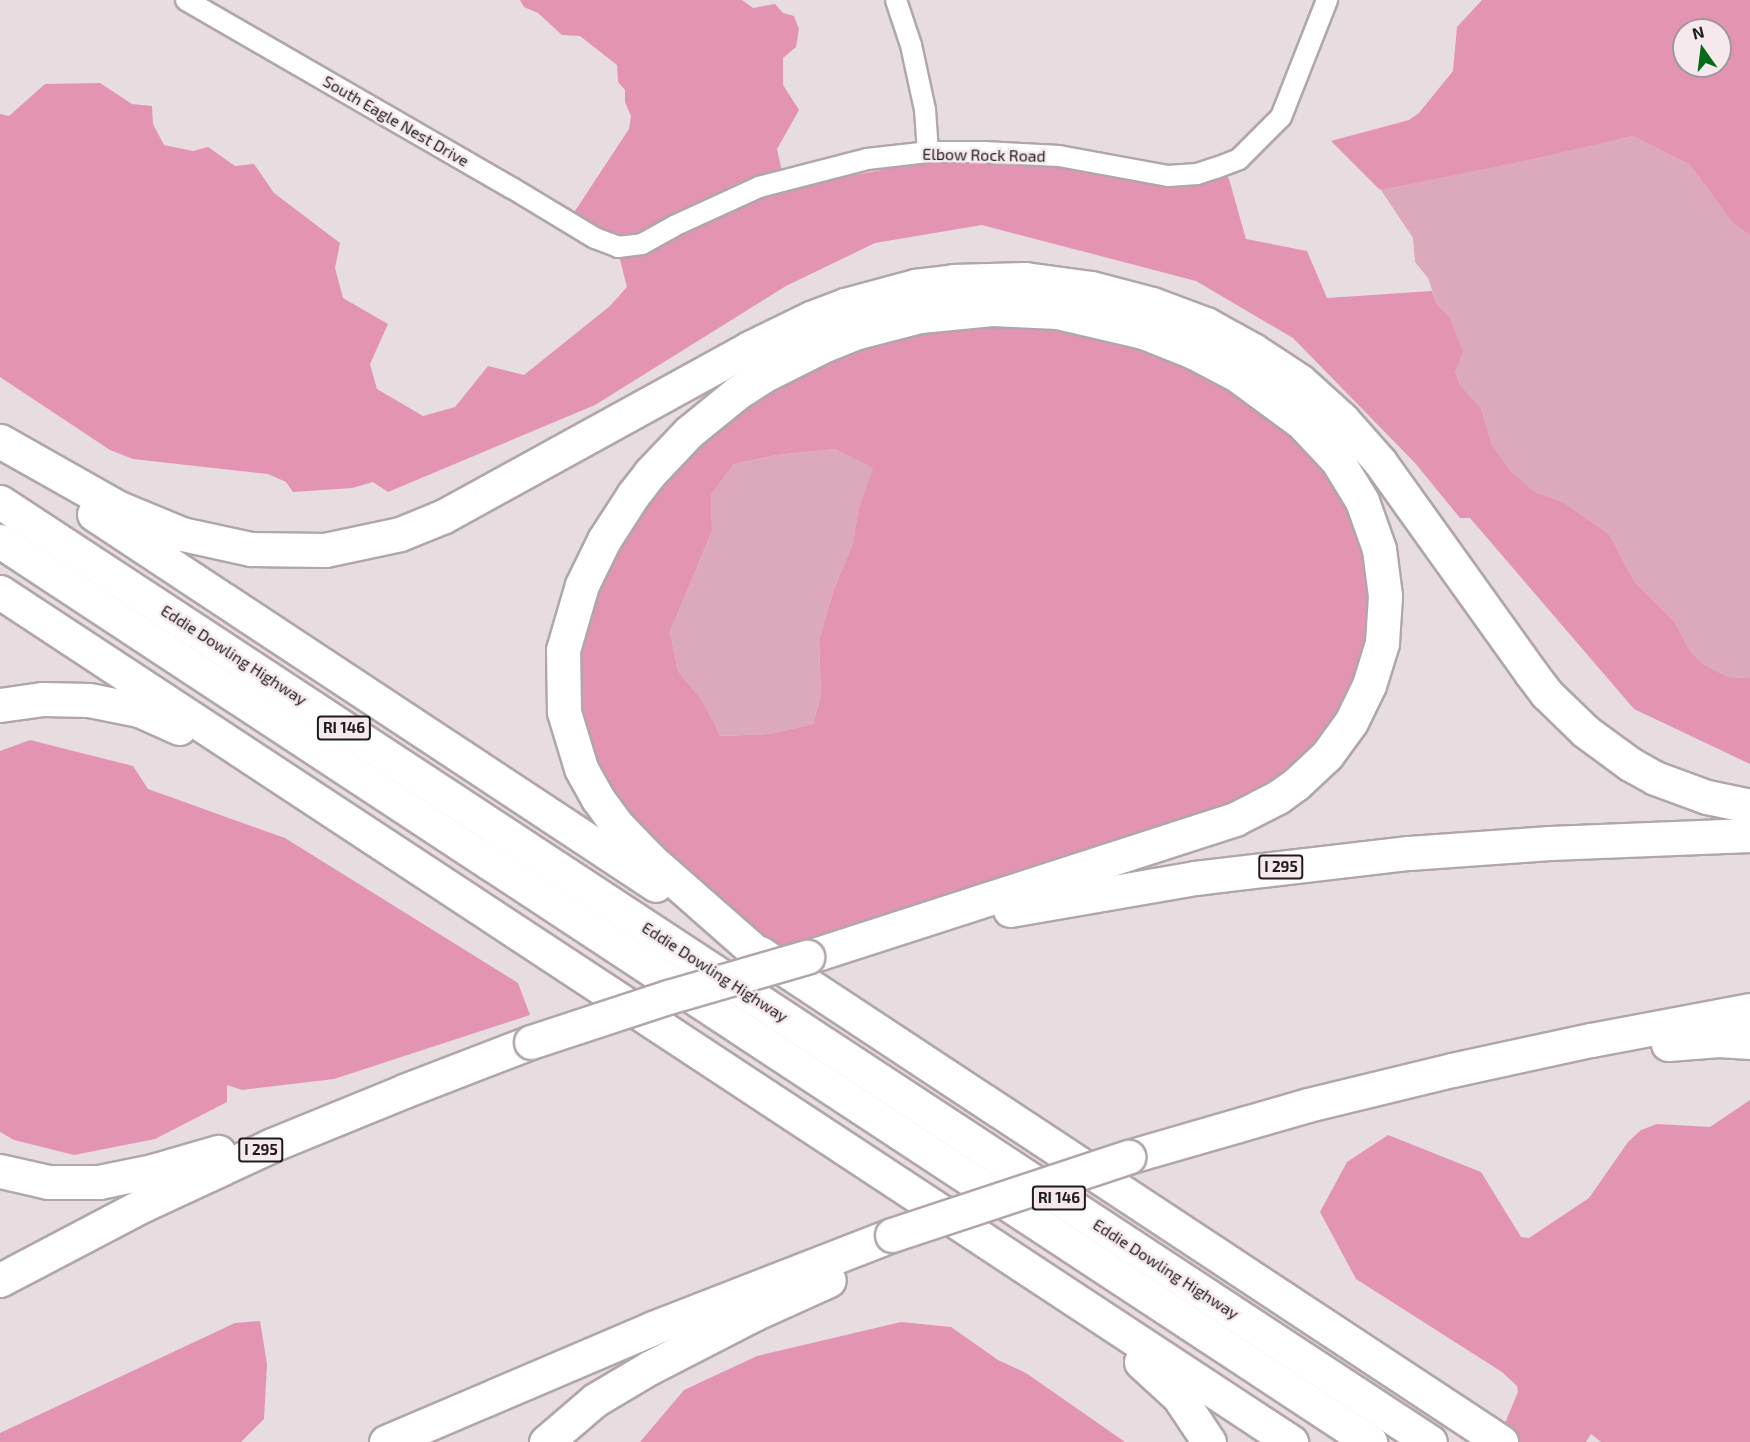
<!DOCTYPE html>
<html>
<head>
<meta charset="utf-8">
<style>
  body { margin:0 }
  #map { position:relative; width:1750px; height:1442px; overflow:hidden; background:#e7dce0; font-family:"Exo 2",sans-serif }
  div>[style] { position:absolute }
  .green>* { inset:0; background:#dca9bc }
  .forest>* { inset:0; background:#e394b3 }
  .roads { filter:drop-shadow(2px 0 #b1a6aa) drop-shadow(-2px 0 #b1a6aa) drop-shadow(0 2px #b1a6aa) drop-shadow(0 -2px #b1a6aa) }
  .minor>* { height:20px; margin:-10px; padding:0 10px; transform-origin:10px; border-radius:10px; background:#fff }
  .motorway>* { height:33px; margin:-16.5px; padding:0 16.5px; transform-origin:16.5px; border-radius:16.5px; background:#fff }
  .bridges { filter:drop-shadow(2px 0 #b1a6aa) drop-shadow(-2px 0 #b1a6aa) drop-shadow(0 2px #b1a6aa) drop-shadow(0 -2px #b1a6aa) }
  .motorway-bridge>* { height:33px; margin:-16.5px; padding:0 16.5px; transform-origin:16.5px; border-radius:16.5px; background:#fff }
  span { translate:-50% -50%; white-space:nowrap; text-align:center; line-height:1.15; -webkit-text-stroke:5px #f5e9ed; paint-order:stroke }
  .shield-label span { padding:2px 4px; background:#f5e9ed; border:2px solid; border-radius:4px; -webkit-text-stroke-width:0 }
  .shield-label { font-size:15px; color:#201c1e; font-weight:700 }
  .street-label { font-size:16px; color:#201c1e }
  .north { position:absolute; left:1672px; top:18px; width:60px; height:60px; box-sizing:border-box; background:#f5e9ed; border:2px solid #a0979a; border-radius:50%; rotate:346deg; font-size:16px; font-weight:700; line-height:24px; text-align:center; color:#201c1e }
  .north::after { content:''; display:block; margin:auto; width:21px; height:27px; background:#046a16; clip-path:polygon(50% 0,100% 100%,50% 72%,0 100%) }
</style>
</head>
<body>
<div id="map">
  <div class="green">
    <div style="clip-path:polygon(1633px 136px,1690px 165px,1732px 222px,1750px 236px,1750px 678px,1728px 677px,1703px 664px,1690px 651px,1675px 622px,1634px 581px,1609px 534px,1563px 502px,1535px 492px,1512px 472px,1492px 445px,1481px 408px,1460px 385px,1455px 371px,1449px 316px,1437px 305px,1428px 278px,1415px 262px,1413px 238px,1381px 190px)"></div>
    <div style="clip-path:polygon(835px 449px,874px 468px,858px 511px,853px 543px,834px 589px,819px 640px,821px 695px,813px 724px,769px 734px,719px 736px,702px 700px,678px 671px,670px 632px,712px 531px,711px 495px,734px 464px,777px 455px)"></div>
  </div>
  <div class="forest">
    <div style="clip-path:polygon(520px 0,742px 0,753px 8px,775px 4px,783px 13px,794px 16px,799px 29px,796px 47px,783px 58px,783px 85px,799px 110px,777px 149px,785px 185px,790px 188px,926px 161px,1047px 164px,1169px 183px,1223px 172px,1229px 179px,1246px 239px,1307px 251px,1327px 298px,1432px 291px,1437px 305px,1449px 316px,1463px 352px,1455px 371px,1460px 385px,1481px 408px,1492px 445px,1512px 472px,1535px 492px,1563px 502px,1609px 534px,1634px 581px,1675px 622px,1690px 651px,1703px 664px,1728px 677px,1750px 678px,1750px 764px,1634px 709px,1470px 518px,1460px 518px,1415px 463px,1293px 338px,1196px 281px,982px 225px,875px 243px,786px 286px,595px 405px,388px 492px,373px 482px,352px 488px,293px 492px,286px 482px,268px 474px,133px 459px,110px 450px,0 377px,0 114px,9px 116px,45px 84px,100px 83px,132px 104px,152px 106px,153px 124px,164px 145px,193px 151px,208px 147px,235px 166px,254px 164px,274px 193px,340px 243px,335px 268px,343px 298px,388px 324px,370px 364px,377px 389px,423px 416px,455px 407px,488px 366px,524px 375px,610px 306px,627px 287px,616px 244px,569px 220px,629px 129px,631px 116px,625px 102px,625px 90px,618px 82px,617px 65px,580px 36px,562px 35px,538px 13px,524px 7px)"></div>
    <div style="clip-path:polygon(evenodd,1482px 0,1750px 0,1750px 236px,1732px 222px,1690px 165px,1633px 136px,1518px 162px,1381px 190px,1378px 188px,1331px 141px,1409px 120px,1419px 113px,1453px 71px,1457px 27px,1482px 0,1684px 30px,1720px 30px,1720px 66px,1684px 66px,1684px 30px)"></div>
    <div style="clip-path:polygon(evenodd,953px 318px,1148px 337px,1321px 442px,1389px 610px,1320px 772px,819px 948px,759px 950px,670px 879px,575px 734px,573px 638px,644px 494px,723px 416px,828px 351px,953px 318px,835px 449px,873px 468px,858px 511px,853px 543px,834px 589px,819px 640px,821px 695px,813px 724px,769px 734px,720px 736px,702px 700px,678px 671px,670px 632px,712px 531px,711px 495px,734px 464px,777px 455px,835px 449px)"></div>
    <div style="clip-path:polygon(30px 740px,133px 766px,148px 789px,285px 838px,518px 983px,530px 1015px,334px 1079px,242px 1090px,227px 1085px,227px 1102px,155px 1139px,74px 1155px,14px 1140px,0 1132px,0 751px)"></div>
    <div style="clip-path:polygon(1750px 1100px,1750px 1442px,1601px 1442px,1591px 1434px,1586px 1442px,1509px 1442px,1500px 1435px,1518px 1392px,1517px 1386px,1502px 1372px,1356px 1279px,1320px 1212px,1347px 1162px,1388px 1135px,1481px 1172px,1521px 1237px,1529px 1238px,1589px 1198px,1628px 1142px,1641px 1130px,1657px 1124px,1710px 1127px)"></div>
    <div style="clip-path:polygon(260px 1321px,267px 1364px,264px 1419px,241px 1442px,0 1442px,0 1433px,235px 1323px)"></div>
    <div style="clip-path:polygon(901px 1322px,951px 1327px,998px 1360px,1026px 1373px,1125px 1442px,640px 1442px,684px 1390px,757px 1356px)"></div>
  </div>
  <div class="roads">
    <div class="minor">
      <div style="left:186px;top:0;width:376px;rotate:30deg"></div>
      <div style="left:512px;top:188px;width:97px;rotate:31.1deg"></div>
      <div style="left:595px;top:238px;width:25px;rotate:21deg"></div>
      <div style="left:618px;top:247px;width:24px;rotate:-7deg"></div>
      <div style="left:642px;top:244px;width:37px;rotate:-29deg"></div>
      <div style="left:674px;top:226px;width:94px;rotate:-24.6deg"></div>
      <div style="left:759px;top:187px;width:112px;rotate:-14.5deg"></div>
      <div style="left:867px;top:159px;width:61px;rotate:-6.5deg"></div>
      <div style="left:928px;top:152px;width:56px"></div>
      <div style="left:984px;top:152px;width:75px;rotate:3.1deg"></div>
      <div style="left:1059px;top:156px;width:111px;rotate:10.4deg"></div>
      <div style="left:1168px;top:176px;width:29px;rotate:-4deg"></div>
      <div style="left:1197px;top:174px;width:20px;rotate:-18deg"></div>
      <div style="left:1216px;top:168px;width:25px;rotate:-21deg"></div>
      <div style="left:1239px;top:159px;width:59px;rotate:-45deg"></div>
      <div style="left:1281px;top:117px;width:126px;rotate:-68.5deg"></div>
      <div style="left:896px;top:0;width:47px;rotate:71.6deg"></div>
      <div style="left:911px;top:45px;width:66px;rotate:77.8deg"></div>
      <div style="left:925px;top:110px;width:42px;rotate:85.9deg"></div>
    </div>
    <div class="motorway">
      <div style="left:0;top:441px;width:137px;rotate:29.4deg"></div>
      <div style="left:119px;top:508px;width:68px;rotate:22.4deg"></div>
      <div style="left:182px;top:534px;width:71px;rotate:12.3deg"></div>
      <div style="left:251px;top:549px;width:74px;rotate:0.8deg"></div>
      <div style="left:325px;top:550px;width:77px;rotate:-12deg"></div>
      <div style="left:400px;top:534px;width:48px;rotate:-22.2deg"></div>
      <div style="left:444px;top:516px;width:348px;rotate:-28.8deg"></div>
      <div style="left:749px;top:348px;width:69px;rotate:-25.8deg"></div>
      <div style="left:811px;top:318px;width:36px;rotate:-21deg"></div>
      <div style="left:845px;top:305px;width:73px;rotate:-15.2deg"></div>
      <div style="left:915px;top:286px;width:38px;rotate:-7deg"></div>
      <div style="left:953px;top:281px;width:72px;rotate:-1.6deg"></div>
      <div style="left:1025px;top:279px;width:67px;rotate:7.8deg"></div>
      <div style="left:1091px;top:288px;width:63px;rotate:14.7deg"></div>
      <div style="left:1152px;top:304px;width:58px;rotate:20.3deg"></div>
      <div style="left:1206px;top:324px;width:54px;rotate:29deg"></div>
      <div style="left:1253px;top:350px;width:56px;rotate:33.4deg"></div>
      <div style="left:1300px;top:381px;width:57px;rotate:42.1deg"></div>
      <div style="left:1342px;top:419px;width:57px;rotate:48.5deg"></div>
      <div style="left:1380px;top:462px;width:259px;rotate:54.4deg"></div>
      <div style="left:1531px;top:673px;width:26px;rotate:53deg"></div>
      <div style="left:1547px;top:694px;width:53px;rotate:44.2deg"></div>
      <div style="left:1585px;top:731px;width:56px;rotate:36.3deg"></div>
      <div style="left:1630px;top:764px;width:29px;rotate:29deg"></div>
      <div style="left:1655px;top:778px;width:55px;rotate:20.1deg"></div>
      <div style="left:1707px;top:797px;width:44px;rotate:11.8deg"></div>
      <div style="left:0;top:502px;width:1711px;rotate:33.32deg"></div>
      <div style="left:94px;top:514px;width:673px;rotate:33.43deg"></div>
      <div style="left:0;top:541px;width:1640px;rotate:33.33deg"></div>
      <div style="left:0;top:592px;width:1546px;rotate:33.36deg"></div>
      <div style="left:0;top:705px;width:42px;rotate:-8.1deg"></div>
      <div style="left:42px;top:699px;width:47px;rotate:1.2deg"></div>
      <div style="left:89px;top:700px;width:51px;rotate:11.3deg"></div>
      <div style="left:139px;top:710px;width:44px;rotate:24.2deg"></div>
      <div style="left:1010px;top:910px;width:188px;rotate:-9.8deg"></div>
      <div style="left:1195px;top:878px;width:215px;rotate:-6.7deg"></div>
      <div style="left:1409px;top:853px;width:141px;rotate:-4.1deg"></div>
      <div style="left:1550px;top:843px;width:200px;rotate:-2.3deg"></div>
      <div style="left:751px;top:948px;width:133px;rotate:-138.7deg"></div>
      <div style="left:651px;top:860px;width:49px;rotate:-134.2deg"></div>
      <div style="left:617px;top:825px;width:32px;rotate:-126deg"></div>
      <div style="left:598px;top:799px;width:35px;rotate:-119deg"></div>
      <div style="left:581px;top:768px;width:59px;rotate:-106.9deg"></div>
      <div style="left:564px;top:712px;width:62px;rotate:-90.9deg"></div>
      <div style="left:563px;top:650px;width:68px;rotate:-73.7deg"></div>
      <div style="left:582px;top:585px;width:50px;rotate:-63.9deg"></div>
      <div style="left:604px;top:540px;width:54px;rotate:-57.2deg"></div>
      <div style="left:633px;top:495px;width:28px;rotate:-52deg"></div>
      <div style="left:650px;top:473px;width:57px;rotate:-46.4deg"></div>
      <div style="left:689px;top:432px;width:62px;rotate:-39.1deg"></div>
      <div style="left:737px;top:393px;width:31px;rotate:-33deg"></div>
      <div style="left:763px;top:376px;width:69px;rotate:-26.6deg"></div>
      <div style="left:825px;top:345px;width:31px;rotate:-22deg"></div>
      <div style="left:854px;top:333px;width:68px;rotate:-14.4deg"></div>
      <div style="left:920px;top:316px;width:72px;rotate:-5.6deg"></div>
      <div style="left:992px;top:309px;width:65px;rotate:2.6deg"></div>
      <div style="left:1057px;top:312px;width:88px;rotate:13.1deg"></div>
      <div style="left:1143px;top:332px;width:54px;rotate:21.8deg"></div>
      <div style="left:1193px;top:352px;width:50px;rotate:27.6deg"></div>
      <div style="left:1237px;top:375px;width:81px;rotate:36.4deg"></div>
      <div style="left:1302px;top:423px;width:51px;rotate:46.6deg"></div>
      <div style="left:1337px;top:460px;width:48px;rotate:58.6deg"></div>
      <div style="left:1362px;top:501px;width:51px;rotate:70.5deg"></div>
      <div style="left:1379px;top:549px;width:47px;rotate:82.7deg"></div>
      <div style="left:1385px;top:596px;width:47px;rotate:93.7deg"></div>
      <div style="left:1382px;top:643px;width:44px;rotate:107.2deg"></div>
      <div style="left:1369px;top:685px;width:41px;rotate:115.9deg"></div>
      <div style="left:1351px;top:722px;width:41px;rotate:126deg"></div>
      <div style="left:1327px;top:755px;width:42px;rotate:136.9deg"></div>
      <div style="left:1296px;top:784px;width:22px;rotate:144deg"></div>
      <div style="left:1278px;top:797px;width:48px;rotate:152.9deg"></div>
      <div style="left:1235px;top:819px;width:450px;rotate:162.1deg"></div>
      <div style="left:760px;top:953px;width:888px;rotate:33.42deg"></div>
      <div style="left:1668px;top:1044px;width:51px;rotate:-4.5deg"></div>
      <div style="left:1719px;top:1040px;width:31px;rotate:4deg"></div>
      <div style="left:1128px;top:1157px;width:187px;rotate:-16.1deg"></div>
      <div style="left:1308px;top:1105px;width:148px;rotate:-13.7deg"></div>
      <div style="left:1452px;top:1070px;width:142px;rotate:-12.2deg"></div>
      <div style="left:1591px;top:1040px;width:162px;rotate:-10.7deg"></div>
      <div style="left:0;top:1171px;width:49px;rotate:12.9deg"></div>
      <div style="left:48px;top:1182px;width:51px"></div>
      <div style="left:99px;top:1182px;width:54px;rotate:-11.7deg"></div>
      <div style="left:152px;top:1171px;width:69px;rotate:-16.1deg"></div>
      <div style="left:0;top:1280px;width:161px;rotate:-27.7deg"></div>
      <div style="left:143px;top:1205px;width:142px;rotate:-24.9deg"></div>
      <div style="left:272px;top:1145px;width:143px;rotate:-22.2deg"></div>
      <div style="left:404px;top:1091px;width:136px;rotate:-21.1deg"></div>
      <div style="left:1141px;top:1362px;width:52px;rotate:42.6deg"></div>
      <div style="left:1179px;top:1397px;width:54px;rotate:56.3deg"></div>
      <div style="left:386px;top:1442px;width:290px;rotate:-23.1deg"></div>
      <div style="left:653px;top:1328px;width:256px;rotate:-21.3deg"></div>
      <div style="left:546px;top:1442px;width:65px;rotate:-40.6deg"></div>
      <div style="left:595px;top:1400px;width:63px;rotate:-30.7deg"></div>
      <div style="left:649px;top:1368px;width:118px;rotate:-27.2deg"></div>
      <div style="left:754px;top:1314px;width:82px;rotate:-24.4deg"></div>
    </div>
  </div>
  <div class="bridges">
    <div class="motorway-bridge">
      <div style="left:531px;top:1042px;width:144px;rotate:-18.2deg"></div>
      <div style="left:668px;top:997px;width:145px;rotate:-16.1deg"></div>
      <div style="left:892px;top:1235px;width:249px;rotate:-18.3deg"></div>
    </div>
  </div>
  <div class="shield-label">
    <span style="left:344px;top:728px">RI 146</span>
    <span style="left:1281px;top:867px">I 295</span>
    <span style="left:261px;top:1150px">I 295</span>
    <span style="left:1059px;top:1198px">RI 146</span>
  </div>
  <div class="street-label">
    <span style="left:396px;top:121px;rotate:30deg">South Eagle Nest Drive</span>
    <span style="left:984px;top:155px;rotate:1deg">Elbow Rock Road</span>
    <span style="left:234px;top:655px;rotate:33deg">Eddie Dowling Highway</span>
    <span style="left:715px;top:972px;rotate:33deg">Eddie Dowling Highway</span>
    <span style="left:1166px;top:1269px;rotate:33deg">Eddie Dowling Highway</span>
  </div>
  <div class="north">N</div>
</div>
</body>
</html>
